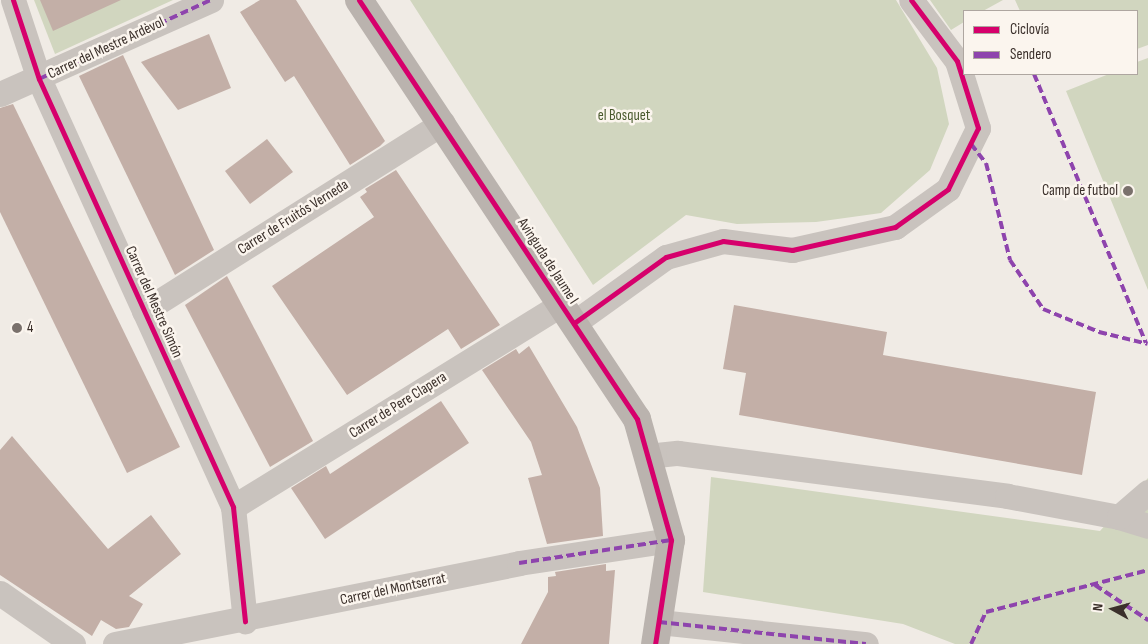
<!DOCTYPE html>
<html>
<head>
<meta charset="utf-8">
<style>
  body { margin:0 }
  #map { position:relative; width:1148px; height:644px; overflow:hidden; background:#f0ebe5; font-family:"Sofia Sans Condensed",sans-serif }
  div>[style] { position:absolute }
  .green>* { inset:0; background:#d1d6bf }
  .building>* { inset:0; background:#c3afa7 }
  .street>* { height:25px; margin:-12.5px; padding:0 12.5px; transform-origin:12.5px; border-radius:12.5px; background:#c9c3be }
  .secondary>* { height:28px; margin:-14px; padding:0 14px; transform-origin:14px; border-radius:14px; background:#bab3ae }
  .quiet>* { height:4px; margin-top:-2px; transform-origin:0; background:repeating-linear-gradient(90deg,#8e44ad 0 8px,transparent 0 12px) }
  .cycleway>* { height:5px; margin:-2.5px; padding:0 2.5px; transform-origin:2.5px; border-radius:2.5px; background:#d6006c }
  .dots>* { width:14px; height:14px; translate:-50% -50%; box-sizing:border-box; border:2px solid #fbf5ee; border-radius:50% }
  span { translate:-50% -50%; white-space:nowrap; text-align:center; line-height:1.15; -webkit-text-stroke:5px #fbf5ee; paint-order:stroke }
  .street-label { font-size:15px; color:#3b302b }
  .park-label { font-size:15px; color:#4a5a2e }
  .poi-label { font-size:15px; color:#3b302b }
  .right { translate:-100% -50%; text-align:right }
  .left { translate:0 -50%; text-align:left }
  .legend { position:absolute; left:963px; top:10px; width:175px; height:65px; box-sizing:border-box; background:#fbf5ee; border:1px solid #aea6a0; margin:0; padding:6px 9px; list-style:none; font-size:15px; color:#3b302b }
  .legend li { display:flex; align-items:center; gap:10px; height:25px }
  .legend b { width:25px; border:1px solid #aea6a0 }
  .north { position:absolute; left:1088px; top:584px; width:50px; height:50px; -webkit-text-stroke:4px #fbf5ee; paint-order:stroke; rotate:277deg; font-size:14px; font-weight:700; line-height:20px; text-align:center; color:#3b302b }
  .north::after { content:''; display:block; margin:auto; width:18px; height:22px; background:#3b302b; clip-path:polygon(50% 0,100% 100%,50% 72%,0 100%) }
</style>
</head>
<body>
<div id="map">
  <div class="green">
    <div style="clip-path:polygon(34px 0,173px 0,55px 54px)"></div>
    <div style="clip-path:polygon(410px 0,896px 0,937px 68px,949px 124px,930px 170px,881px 213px,816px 222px,737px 224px,686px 215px,593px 285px)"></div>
    <div style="clip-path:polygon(930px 0,1003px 0,983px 11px,964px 11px,964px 22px,951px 30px)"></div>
    <div style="clip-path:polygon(1015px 0,1148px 0,1148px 45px,1137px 49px,1137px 11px,1020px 11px)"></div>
    <div style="clip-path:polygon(1148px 58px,1148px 290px,1066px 91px,1109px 74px,1137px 74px,1137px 62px)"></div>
    <div style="clip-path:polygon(711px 477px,1100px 531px,1148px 478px,1148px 644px,955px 644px,903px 624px,703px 592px)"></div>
  </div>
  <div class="building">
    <div style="clip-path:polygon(40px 0,121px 0,53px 31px)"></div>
    <div style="clip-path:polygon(260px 0,296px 0,385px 141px,380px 146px,350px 165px,294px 76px,285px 82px,240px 12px)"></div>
    <div style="clip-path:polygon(209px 34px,231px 88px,178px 110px,141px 62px)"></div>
    <div style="clip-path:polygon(123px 55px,214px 250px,175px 275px,79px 76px)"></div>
    <div style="clip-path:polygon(13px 104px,180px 447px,127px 473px,0 212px,0 108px)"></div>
    <div style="clip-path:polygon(267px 139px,293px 172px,250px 204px,225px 171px)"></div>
    <div style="clip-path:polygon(396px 170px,500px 325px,461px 349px,448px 329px,347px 395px,272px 286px,374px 217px,360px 197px,367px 192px,365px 189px)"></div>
    <div style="clip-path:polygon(227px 276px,313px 441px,270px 467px,185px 305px)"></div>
    <div style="clip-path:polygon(734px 305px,887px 332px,883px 355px,1096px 392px,1082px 475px,739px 415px,746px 373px,723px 369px)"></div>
    <div style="clip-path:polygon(529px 346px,577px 427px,600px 488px,603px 536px,547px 544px,528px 478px,542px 475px,531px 442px,482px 370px,516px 349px,519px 354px)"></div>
    <div style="clip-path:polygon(441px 401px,469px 443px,325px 539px,291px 488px,326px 466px,330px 474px)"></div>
    <div style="clip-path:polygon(12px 436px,108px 549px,151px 515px,181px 554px,129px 596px,143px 604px,129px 627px,116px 629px,101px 620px,92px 636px,0 575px,0 450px)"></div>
    <div style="clip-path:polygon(606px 564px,606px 571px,615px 570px,609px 644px,521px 644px,548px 592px,548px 577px,556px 576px,555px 572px)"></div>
  </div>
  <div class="street">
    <div style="left:13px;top:0;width:83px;rotate:71.8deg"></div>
    <div style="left:39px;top:79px;width:470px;rotate:65.6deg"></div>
    <div style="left:233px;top:507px;width:115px;rotate:84deg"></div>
    <div style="left:0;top:94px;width:231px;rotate:-24deg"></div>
    <div style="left:144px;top:311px;width:353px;rotate:-32.2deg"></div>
    <div style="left:574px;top:323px;width:113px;rotate:-35.7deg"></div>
    <div style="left:666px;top:257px;width:59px;rotate:-15.7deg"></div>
    <div style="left:723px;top:241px;width:70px;rotate:7.4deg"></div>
    <div style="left:792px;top:250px;width:106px;rotate:-12.6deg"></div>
    <div style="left:895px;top:227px;width:65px;rotate:-35.6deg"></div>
    <div style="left:948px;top:189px;width:68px;rotate:-63.8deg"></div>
    <div style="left:978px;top:128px;width:70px;rotate:-107.4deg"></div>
    <div style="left:957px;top:61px;width:76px;rotate:-127deg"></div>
    <div style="left:647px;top:456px;width:31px;rotate:-6deg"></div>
    <div style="left:678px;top:453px;width:332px;rotate:7.4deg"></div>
    <div style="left:1007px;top:496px;width:114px;rotate:10.6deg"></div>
    <div style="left:1119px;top:517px;width:30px;rotate:17deg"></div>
    <div style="left:233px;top:507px;width:387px;rotate:-31.7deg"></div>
    <div style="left:1119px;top:517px;width:38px;rotate:-41deg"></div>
    <div style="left:0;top:593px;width:89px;rotate:34.9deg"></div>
    <div style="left:659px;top:622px;width:208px;rotate:6.1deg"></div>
    <div style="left:115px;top:644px;width:412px;rotate:-11.3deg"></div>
    <div style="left:519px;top:563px;width:154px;rotate:-8.6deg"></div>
  </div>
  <div class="secondary">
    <div style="left:359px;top:0;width:503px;rotate:56.44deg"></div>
    <div style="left:637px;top:419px;width:126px;rotate:74.3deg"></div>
    <div style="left:671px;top:540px;width:105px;rotate:98.7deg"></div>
  </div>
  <div class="quiet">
    <div style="left:1034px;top:74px;width:291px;rotate:67.4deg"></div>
    <div style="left:39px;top:79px;width:189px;rotate:-24.7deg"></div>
    <div style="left:971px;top:144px;width:24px;rotate:52deg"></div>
    <div style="left:986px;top:163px;width:100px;rotate:76.1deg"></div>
    <div style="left:1010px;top:260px;width:59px;rotate:56deg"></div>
    <div style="left:1043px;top:309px;width:61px;rotate:22.3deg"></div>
    <div style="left:1099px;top:332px;width:50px;rotate:13.8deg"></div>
    <div style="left:519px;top:563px;width:154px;rotate:-8.6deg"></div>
    <div style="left:1095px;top:585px;width:64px;rotate:33.4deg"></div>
    <div style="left:659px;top:622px;width:208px;rotate:6.1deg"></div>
    <div style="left:971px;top:644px;width:35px;rotate:-65deg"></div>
    <div style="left:986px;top:612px;width:167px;rotate:-14.5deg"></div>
  </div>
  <div class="cycleway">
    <div style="left:13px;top:0;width:83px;rotate:71.8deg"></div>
    <div style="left:39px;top:79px;width:470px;rotate:65.6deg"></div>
    <div style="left:233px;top:507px;width:115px;rotate:84deg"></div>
    <div style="left:359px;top:0;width:503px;rotate:56.44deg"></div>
    <div style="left:637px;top:419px;width:126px;rotate:74.3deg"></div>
    <div style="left:671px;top:540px;width:105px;rotate:98.7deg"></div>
    <div style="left:574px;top:323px;width:113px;rotate:-35.7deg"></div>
    <div style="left:666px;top:257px;width:59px;rotate:-15.7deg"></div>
    <div style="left:723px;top:241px;width:70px;rotate:7.4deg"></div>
    <div style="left:792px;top:250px;width:106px;rotate:-12.6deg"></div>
    <div style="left:895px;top:227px;width:65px;rotate:-35.6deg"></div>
    <div style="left:948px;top:189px;width:68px;rotate:-63.8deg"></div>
    <div style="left:978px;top:128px;width:70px;rotate:-107.4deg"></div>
    <div style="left:957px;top:61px;width:76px;rotate:-127deg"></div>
  </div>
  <div class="dots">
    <div style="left:1128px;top:191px;background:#7a716c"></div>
    <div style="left:17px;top:328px;background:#7a716c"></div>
  </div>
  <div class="street-label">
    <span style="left:106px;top:48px;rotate:-25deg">Carrer del Mestre Ardèvol</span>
    <span style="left:293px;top:217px;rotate:-32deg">Carrer de Fruitós Verneda</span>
    <span style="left:548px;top:261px;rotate:57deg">Avinguda de Jaume I</span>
    <span style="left:154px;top:302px;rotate:66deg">Carrer del Mestre Simón</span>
    <span style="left:398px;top:405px;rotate:-32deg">Carrer de Pere Clapera</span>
    <span style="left:393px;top:589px;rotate:-12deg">Carrer del Montserrat</span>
  </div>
  <div class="park-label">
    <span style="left:624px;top:116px">el Bosquet</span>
  </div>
  <div class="poi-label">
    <span class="right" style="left:1118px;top:191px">Camp de futbol</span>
    <span class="left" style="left:27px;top:328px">4</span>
  </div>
  <ul class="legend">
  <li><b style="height:6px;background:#d6006c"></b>Ciclovía</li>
  <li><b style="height:6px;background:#8e44ad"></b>Sendero</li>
  </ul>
  <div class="north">N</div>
</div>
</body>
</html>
